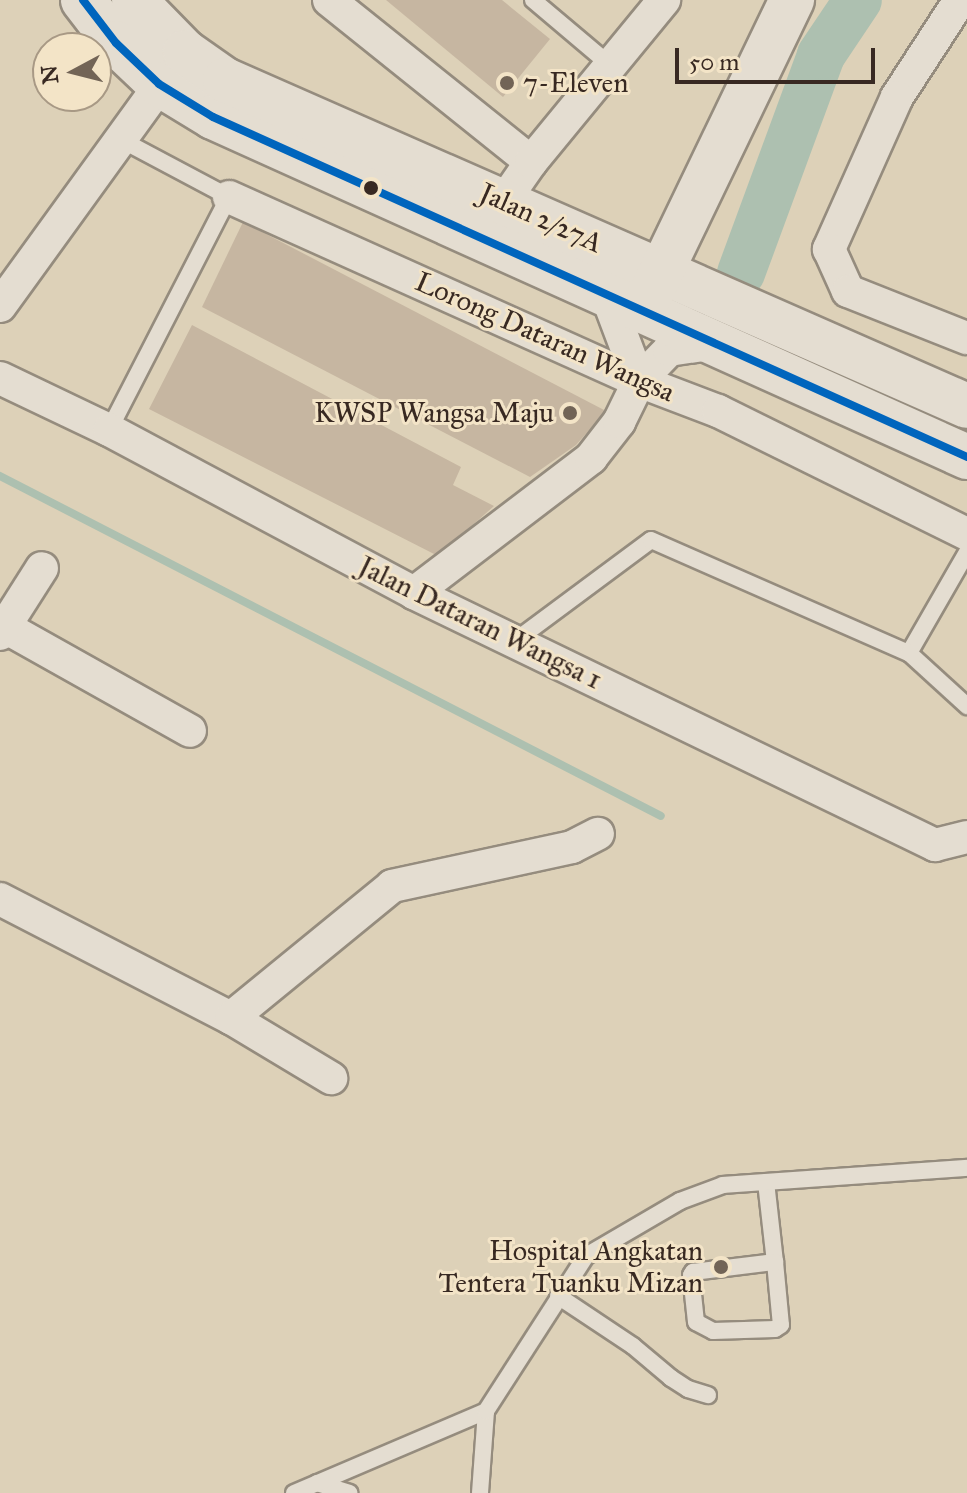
<!DOCTYPE html>
<html>
<head>
<meta charset="utf-8">
<style>
  body { margin:0 }
  #map { position:relative; width:967px; height:1493px; overflow:hidden; background:#ddd1b8; font-family:"IM FELL Great Primer",serif }
  div>[style] { position:absolute }
  .stream>* { height:8px; margin:-4px; padding:0 4px; transform-origin:4px; border-radius:4px; background:#adc0b0 }
  .river>* { height:48px; margin:-24px; padding:0 24px; transform-origin:24px; border-radius:24px; background:#adc0b0 }
  .building>* { inset:0; background:#c6b6a1 }
  .roads { filter:drop-shadow(2px 0 #958c7e) drop-shadow(-2px 0 #958c7e) drop-shadow(0 2px #958c7e) drop-shadow(0 -2px #958c7e) }
  .lane>* { height:16px; margin:-8px; padding:0 8px; transform-origin:8px; border-radius:8px; background:#e4ddd1 }
  .street>* { height:32px; margin:-16px; padding:0 16px; transform-origin:16px; border-radius:16px; background:#e4ddd1 }
  .secondary>* { height:44px; margin:-22px; padding:0 22px; transform-origin:22px; border-radius:22px; background:#e4ddd1 }
  .bus-1>* { height:8px; margin:-4px; padding:0 4px; transform-origin:4px; border-radius:4px; background:#0065bd }
  .dots>* { width:22px; height:22px; translate:-50% -50%; box-sizing:border-box; border:4px solid #f3e4c7; border-radius:50% }
  span { translate:-50% -50%; white-space:nowrap; text-align:center; line-height:1.15; -webkit-text-stroke:6px #f3e4c7; paint-order:stroke }
  .poi-label { font-size:28px; color:#382922 }
  .left { translate:0 -50%; text-align:left }
  .right { translate:-100% -50%; text-align:right }
  .street-label { font-size:28px; color:#382922 }
  .north { position:absolute; left:32px; top:32px; width:80px; height:80px; box-sizing:border-box; background:#f3e4c7; border:2px solid #a89985; border-radius:50%; rotate:263deg; font-size:22px; font-weight:700; line-height:32px; text-align:center; color:#382922 }
  .north::after { content:''; display:block; margin:auto; width:28px; height:36px; background:#726456; clip-path:polygon(50% 0,100% 100%,50% 72%,0 100%) }
  .scale { position:absolute; left:675px; top:48px; width:200px; height:36px; box-sizing:border-box; border:4px solid #382922; border-top:0; padding-left:10px; font-size:24px; line-height:28px; white-space:nowrap; color:#382922; -webkit-text-stroke:6px #f3e4c7; paint-order:stroke }
</style>
</head>
<body>
<div id="map">
  <div class="stream">
    <div style="left:0;top:476px;width:743px;rotate:27.22deg"></div>
  </div>
  <div class="river">
    <div style="left:741px;top:273px;width:232px;rotate:-69.8deg"></div>
    <div style="left:821px;top:55px;width:66px;rotate:-56.1deg"></div>
  </div>
  <div class="building">
    <div style="clip-path:polygon(386px 0,502px 0,550px 39px,503px 97px)"></div>
    <div style="clip-path:polygon(243px 222px,606px 411px,576px 445px,530px 477px,202px 307px)"></div>
    <div style="clip-path:polygon(192px 325px,461px 467px,453px 485px,494px 506px,438px 556px,149px 409px)"></div>
  </div>
  <div class="roads">
    <div class="lane">
      <div style="left:533px;top:0;width:101px;rotate:40.2deg"></div>
      <div style="left:109px;top:430px;width:262px;rotate:-62.8deg"></div>
      <div style="left:229px;top:197px;width:121px;rotate:-152deg"></div>
      <div style="left:515px;top:641px;width:169px;rotate:-36.6deg"></div>
      <div style="left:651px;top:540px;width:282px;rotate:23.7deg"></div>
      <div style="left:909px;top:653px;width:116px;rotate:-60.1deg"></div>
      <div style="left:909px;top:653px;width:79px;rotate:42.4deg"></div>
      <div style="left:766px;top:1182px;width:81px;rotate:83.6deg"></div>
      <div style="left:775px;top:1262px;width:63px;rotate:84.6deg"></div>
      <div style="left:781px;top:1325px;width:7px;rotate:146deg"></div>
      <div style="left:775px;top:1329px;width:62px;rotate:178.2deg"></div>
      <div style="left:713px;top:1331px;width:19px;rotate:-152deg"></div>
      <div style="left:696px;top:1322px;width:47px;rotate:-96.1deg"></div>
      <div style="left:691px;top:1275px;width:4px;rotate:-56deg"></div>
      <div style="left:693px;top:1272px;width:83px;rotate:-7deg"></div>
      <div style="left:558px;top:1296px;width:90px;rotate:33.7deg"></div>
      <div style="left:633px;top:1346px;width:50px;rotate:40.1deg"></div>
      <div style="left:671px;top:1378px;width:20px;rotate:33deg"></div>
      <div style="left:688px;top:1389px;width:21px;rotate:17deg"></div>
      <div style="left:317px;top:1483px;width:34px;rotate:17deg"></div>
      <div style="left:294px;top:1493px;width:209px;rotate:-23.1deg"></div>
      <div style="left:480px;top:1493px;width:82px;rotate:-85.8deg"></div>
      <div style="left:486px;top:1411px;width:184px;rotate:-57.2deg"></div>
      <div style="left:586px;top:1256px;width:109px;rotate:-30.3deg"></div>
      <div style="left:680px;top:1201px;width:46px;rotate:-20.4deg"></div>
      <div style="left:723px;top:1185px;width:245px;rotate:-4deg"></div>
    </div>
    <div class="street">
      <div style="left:329px;top:0;width:259px;rotate:38.7deg"></div>
      <div style="left:960px;top:0;width:116px;rotate:123deg"></div>
      <div style="left:897px;top:97px;width:167px;rotate:114.1deg"></div>
      <div style="left:829px;top:249px;width:46px;rotate:65.7deg"></div>
      <div style="left:848px;top:291px;width:128px;rotate:21.6deg"></div>
      <div style="left:229px;top:197px;width:449px;rotate:24.2deg"></div>
      <div style="left:639px;top:381px;width:85px;rotate:20.8deg"></div>
      <div style="left:718px;top:411px;width:278px;rotate:26.3deg"></div>
      <div style="left:504px;top:201px;width:47px;rotate:-55.3deg"></div>
      <div style="left:531px;top:162px;width:210px;rotate:-50.6deg"></div>
      <div style="left:607px;top:296px;width:91px;rotate:69.4deg"></div>
      <div style="left:0;top:306px;width:295px;rotate:-54.1deg"></div>
      <div style="left:0;top:378px;width:121px;rotate:25.5deg"></div>
      <div style="left:109px;top:430px;width:346px;rotate:28.1deg"></div>
      <div style="left:414px;top:593px;width:579px;rotate:25.81deg"></div>
      <div style="left:935px;top:845px;width:33px;rotate:-14deg"></div>
      <div style="left:414px;top:593px;width:223px;rotate:-37.3deg"></div>
      <div style="left:591px;top:458px;width:46px;rotate:-52.1deg"></div>
      <div style="left:619px;top:422px;width:46px;rotate:-64deg"></div>
      <div style="left:639px;top:381px;width:43px;rotate:-45.9deg"></div>
      <div style="left:669px;top:350px;width:48px;rotate:-8.5deg"></div>
      <div style="left:5px;top:627px;width:212px;rotate:29.3deg"></div>
      <div style="left:0;top:634px;width:78px;rotate:-57.5deg"></div>
      <div style="left:0;top:899px;width:260px;rotate:27.3deg"></div>
      <div style="left:231px;top:1018px;width:117px;rotate:31deg"></div>
      <div style="left:231px;top:1018px;width:208px;rotate:-39.3deg"></div>
      <div style="left:392px;top:886px;width:184px;rotate:-12.2deg"></div>
      <div style="left:572px;top:847px;width:29px;rotate:-27deg"></div>
    </div>
    <div class="secondary">
      <div style="left:83px;top:0;width:54px;rotate:52.5deg"></div>
      <div style="left:116px;top:43px;width:59px;rotate:43.6deg"></div>
      <div style="left:159px;top:84px;width:63px;rotate:31.4deg"></div>
      <div style="left:213px;top:117px;width:827px;rotate:24.27deg"></div>
      <div style="left:134px;top:0;width:73px;rotate:45.6deg"></div>
      <div style="left:185px;top:52px;width:49px;rotate:35deg"></div>
      <div style="left:225px;top:80px;width:810px;rotate:23.72deg"></div>
      <div style="left:649px;top:297px;width:330px;rotate:-64.3deg"></div>
    </div>
  </div>
  <div class="bus-1">
    <div style="left:83px;top:0;width:54px;rotate:52.5deg"></div>
    <div style="left:116px;top:43px;width:59px;rotate:43.6deg"></div>
    <div style="left:159px;top:84px;width:63px;rotate:31.4deg"></div>
    <div style="left:213px;top:117px;width:827px;rotate:24.27deg"></div>
  </div>
  <div class="dots">
    <div style="left:507px;top:83px;background:#726456"></div>
    <div style="left:371px;top:188px;background:#382922"></div>
    <div style="left:570px;top:413px;background:#726456"></div>
    <div style="left:721px;top:1267px;background:#726456"></div>
  </div>
  <div class="poi-label">
    <span class="left" style="left:523px;top:83px">7-Eleven</span>
    <span class="right" style="left:554px;top:413px">KWSP Wangsa Maju</span>
    <span class="right" style="left:703px;top:1267px">Hospital Angkatan<br>Tentera Tuanku Mizan</span>
  </div>
  <div class="street-label">
    <span style="left:541px;top:218px;rotate:24deg">Jalan 2/27A</span>
    <span style="left:545px;top:337px;rotate:24deg">Lorong Dataran Wangsa</span>
    <span style="left:480px;top:623px;rotate:26deg">Jalan Dataran Wangsa 1</span>
  </div>
  <div class="north">N</div>
  <div class="scale">50 m</div>
</div>
</body>
</html>
